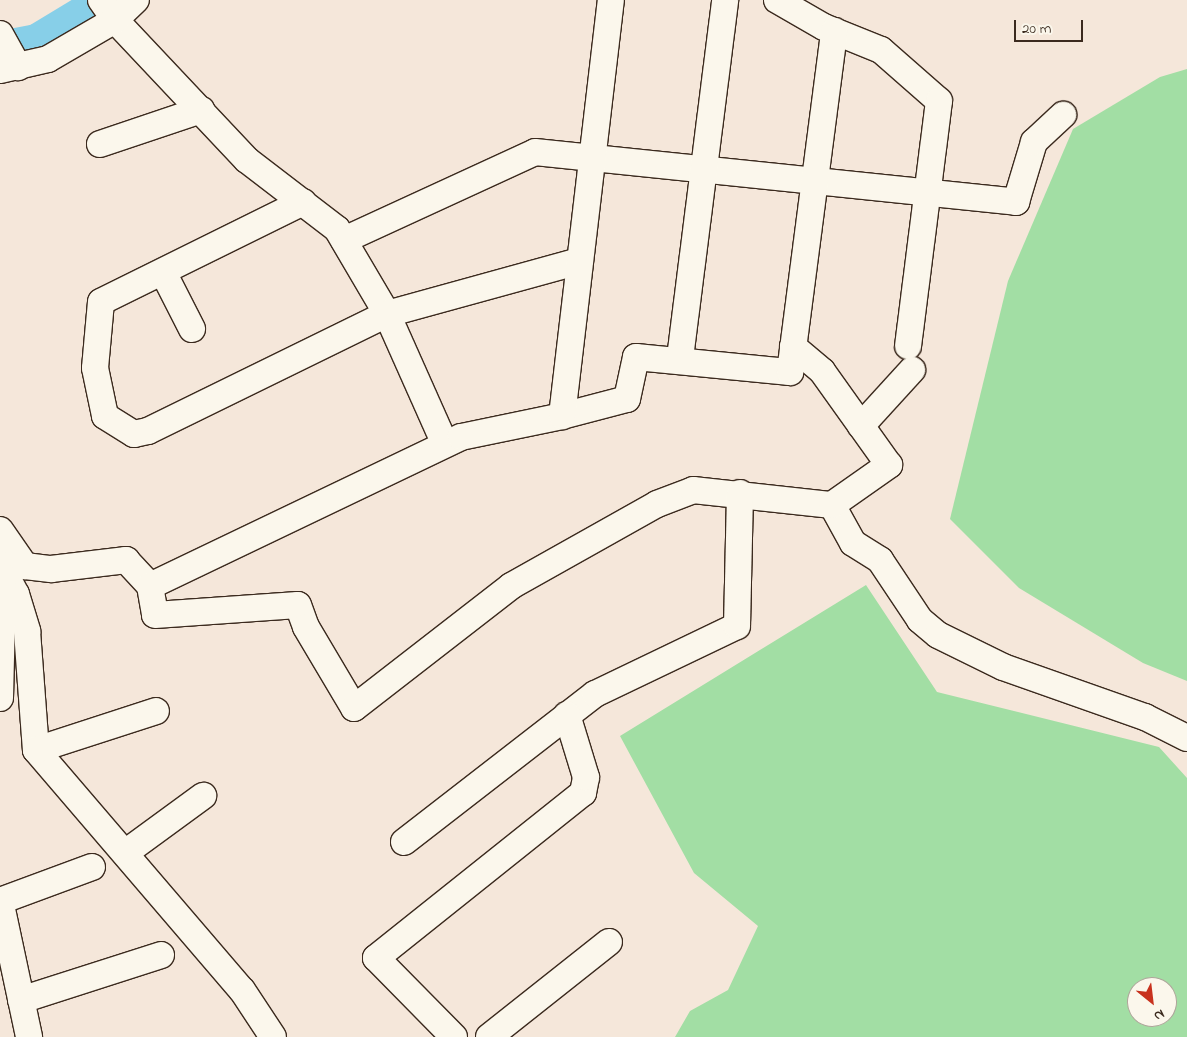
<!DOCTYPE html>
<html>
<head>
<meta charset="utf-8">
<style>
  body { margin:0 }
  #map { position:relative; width:1187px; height:1037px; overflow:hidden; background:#f5e7da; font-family:"Indie Flower",sans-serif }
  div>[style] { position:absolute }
  .green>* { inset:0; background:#a2dea4 }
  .river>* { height:41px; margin:-20.5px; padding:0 20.5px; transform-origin:20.5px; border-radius:20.5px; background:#87cfe8 }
  .roads { filter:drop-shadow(1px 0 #3b2a1e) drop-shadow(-1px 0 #3b2a1e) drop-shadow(0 1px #3b2a1e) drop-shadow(0 -1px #3b2a1e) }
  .street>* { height:26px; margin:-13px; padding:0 13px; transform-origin:13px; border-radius:13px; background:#fbf7ec }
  span { translate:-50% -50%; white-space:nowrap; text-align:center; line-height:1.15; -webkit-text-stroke:5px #fbf7ec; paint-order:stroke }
  .north { position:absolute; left:1127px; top:977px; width:50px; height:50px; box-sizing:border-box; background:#fbf7ec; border:1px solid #aea59a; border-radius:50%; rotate:151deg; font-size:14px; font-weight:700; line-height:20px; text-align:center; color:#3b2a1e }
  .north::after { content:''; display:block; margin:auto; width:18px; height:22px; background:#c8321e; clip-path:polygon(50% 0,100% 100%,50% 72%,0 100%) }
  .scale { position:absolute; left:1014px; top:20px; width:69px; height:22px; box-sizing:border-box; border:2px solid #3b2a1e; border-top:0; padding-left:6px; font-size:15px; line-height:18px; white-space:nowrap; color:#3b2a1e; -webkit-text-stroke:4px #fbf7ec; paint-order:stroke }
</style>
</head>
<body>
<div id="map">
  <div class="green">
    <div style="clip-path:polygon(1187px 69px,1187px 681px,1143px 663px,1019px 588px,950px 519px,1008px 281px,1073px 129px,1160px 77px)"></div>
    <div style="clip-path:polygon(evenodd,866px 585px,937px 692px,1159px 747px,1187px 778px,1187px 1037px,675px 1037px,690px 1011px,728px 990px,758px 926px,694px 873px,620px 736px,866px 585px,1137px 987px,1167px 987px,1167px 1017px,1137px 1017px,1137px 987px)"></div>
  </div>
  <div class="river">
    <div style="left:0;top:51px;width:38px;rotate:-11deg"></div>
    <div style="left:37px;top:44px;width:85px;rotate:-31.1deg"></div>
  </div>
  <div class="roads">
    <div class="street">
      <div style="left:101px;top:0;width:24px;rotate:55deg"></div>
      <div style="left:115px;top:20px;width:192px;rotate:46.7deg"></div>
      <div style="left:247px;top:160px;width:113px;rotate:37.5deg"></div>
      <div style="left:337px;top:229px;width:99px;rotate:59.5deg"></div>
      <div style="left:387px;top:314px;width:142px;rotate:66deg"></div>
      <div style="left:777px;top:0;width:54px;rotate:29.9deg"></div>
      <div style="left:824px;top:27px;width:61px;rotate:22deg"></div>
      <div style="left:881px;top:50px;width:77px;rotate:41.3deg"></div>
      <div style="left:939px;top:101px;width:247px;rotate:97.2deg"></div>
      <div style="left:0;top:34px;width:38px;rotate:61deg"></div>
      <div style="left:0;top:70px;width:49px;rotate:-12.9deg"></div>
      <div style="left:48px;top:59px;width:78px;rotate:-30.2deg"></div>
      <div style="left:115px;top:20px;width:29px;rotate:-44deg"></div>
      <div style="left:100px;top:144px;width:107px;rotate:-18.6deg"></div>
      <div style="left:303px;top:202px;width:225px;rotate:153.7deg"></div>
      <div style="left:101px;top:302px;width:66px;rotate:95.2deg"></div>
      <div style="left:95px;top:368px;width:49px;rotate:78.2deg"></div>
      <div style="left:105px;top:416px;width:34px;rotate:32deg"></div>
      <div style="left:134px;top:434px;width:14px;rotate:-12deg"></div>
      <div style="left:148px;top:431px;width:266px;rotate:-26.1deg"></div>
      <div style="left:387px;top:314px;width:200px;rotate:-15.4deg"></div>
      <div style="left:344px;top:240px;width:210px;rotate:-24.7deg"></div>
      <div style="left:535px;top:152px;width:484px;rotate:5.9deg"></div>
      <div style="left:1016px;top:202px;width:63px;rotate:-73.3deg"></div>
      <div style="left:1034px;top:142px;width:40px;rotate:-43deg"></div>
      <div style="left:163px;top:272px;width:64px;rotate:63deg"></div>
      <div style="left:680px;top:358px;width:361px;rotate:-82.8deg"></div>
      <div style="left:562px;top:416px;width:67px;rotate:-14.7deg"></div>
      <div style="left:627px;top:399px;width:43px;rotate:-77.9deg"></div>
      <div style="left:636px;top:357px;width:155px;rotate:5.6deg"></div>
      <div style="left:790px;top:372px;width:344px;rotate:-82.6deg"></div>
      <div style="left:861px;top:426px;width:76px;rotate:-47.7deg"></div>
      <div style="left:832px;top:505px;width:43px;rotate:61.1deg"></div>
      <div style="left:853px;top:543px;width:32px;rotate:32deg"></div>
      <div style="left:880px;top:560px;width:72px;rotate:56.3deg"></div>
      <div style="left:920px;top:620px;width:23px;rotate:40deg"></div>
      <div style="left:938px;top:635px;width:72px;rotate:26.2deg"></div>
      <div style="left:1003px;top:667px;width:151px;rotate:19.4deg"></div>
      <div style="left:1145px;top:717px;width:47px;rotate:26.6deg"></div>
      <div style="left:0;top:530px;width:44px;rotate:55.2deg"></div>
      <div style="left:25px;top:566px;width:26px;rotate:7deg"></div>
      <div style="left:51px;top:569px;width:76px;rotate:-6.8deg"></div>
      <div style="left:126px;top:560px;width:35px;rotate:47deg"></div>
      <div style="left:150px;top:586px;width:345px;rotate:-25.6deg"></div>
      <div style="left:461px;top:437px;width:103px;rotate:-11.7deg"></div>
      <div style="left:562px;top:416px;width:419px;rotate:-83.3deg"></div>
      <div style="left:0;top:564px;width:34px;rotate:62deg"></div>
      <div style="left:16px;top:594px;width:39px;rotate:73deg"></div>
      <div style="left:27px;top:631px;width:119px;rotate:85.7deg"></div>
      <div style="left:36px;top:750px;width:316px;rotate:49.4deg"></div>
      <div style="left:242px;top:990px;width:56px;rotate:56.6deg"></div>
      <div style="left:150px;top:586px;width:29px;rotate:80deg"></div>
      <div style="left:155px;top:615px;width:143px;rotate:-4deg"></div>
      <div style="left:298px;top:605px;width:23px;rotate:70deg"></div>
      <div style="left:306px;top:627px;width:94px;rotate:59.3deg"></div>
      <div style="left:354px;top:708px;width:199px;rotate:-37.8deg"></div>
      <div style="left:511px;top:586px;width:167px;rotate:-29.3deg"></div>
      <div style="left:657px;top:504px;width:39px;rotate:-21deg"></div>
      <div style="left:693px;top:490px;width:140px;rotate:6.2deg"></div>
      <div style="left:832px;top:505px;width:70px;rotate:-35.1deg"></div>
      <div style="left:889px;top:465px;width:115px;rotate:-125.5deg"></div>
      <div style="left:822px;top:371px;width:38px;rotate:-140deg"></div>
      <div style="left:0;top:698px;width:122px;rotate:-88.6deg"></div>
      <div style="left:36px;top:750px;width:126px;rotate:-18deg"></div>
      <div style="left:404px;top:842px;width:242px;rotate:-37.8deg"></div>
      <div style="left:595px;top:694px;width:157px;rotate:-25.6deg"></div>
      <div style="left:737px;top:626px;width:133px;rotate:-88.7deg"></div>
      <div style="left:125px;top:853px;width:97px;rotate:-36.2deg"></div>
      <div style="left:0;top:900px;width:140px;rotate:78deg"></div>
      <div style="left:0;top:901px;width:98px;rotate:-20.3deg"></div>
      <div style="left:21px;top:1000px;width:147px;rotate:-17.8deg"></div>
      <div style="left:454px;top:1037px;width:111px;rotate:-134.6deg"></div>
      <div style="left:376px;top:958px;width:265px;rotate:-38.6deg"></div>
      <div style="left:583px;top:793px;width:16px;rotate:-79deg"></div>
      <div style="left:586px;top:777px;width:65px;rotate:-107deg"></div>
      <div style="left:489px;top:1037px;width:153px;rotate:-38.4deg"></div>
    </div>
  </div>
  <div class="north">N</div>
  <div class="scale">20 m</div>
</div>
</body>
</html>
